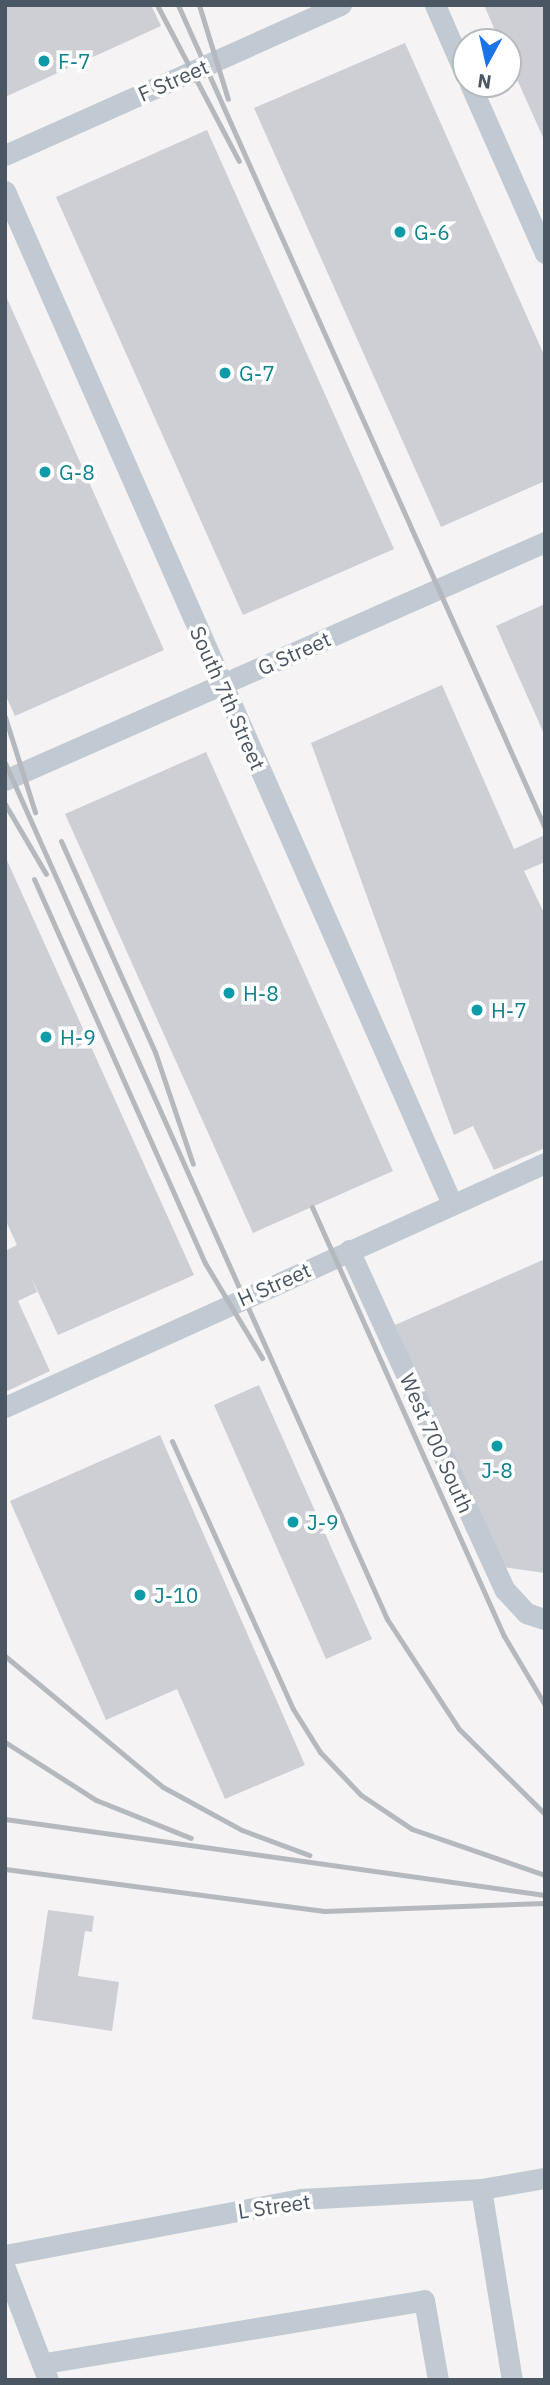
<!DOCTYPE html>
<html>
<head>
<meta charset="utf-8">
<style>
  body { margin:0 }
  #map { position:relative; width:550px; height:2385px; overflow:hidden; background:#f5f3f3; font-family:"IBM Plex Sans",sans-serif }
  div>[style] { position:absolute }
  .building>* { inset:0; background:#cdcfd5 }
  .minor>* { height:21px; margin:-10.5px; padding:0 10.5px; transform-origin:10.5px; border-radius:10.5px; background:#c1cad2 }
  .rail>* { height:5px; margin:-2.5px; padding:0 2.5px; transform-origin:2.5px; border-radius:2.5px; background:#b5b8bd }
  .dots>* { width:19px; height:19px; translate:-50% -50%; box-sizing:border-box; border:4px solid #fff; border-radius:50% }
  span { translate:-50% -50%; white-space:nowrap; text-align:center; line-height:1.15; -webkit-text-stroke:7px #fff; paint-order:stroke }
  .culture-label { font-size:21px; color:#0d838f }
  .left { translate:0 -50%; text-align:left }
  .street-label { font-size:21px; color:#4a5661 }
  .frame { position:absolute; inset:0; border:7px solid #4a5661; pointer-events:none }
  .north { position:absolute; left:452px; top:28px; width:70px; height:70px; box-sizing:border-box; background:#fff; border:2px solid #b7bbc0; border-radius:50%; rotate:188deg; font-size:19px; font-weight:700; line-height:28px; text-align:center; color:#4a5661 }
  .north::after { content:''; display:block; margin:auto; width:24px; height:32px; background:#1a73e8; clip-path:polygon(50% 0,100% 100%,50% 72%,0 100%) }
</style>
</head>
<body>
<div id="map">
  <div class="building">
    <div style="clip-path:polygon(5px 5px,151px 5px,161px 26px,5px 97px)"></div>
    <div style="clip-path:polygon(484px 5px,545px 5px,545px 142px,508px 59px,508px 42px,500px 42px)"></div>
    <div style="clip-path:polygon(405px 43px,545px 357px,545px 481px,441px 527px,254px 108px)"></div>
    <div style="clip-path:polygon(207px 130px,394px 549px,243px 615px,56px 197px)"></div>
    <div style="clip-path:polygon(5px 294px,164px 650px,15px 716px,5px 694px)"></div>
    <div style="clip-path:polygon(545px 604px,545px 736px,496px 626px)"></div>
    <div style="clip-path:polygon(442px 685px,514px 849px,545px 835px,545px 862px,524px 871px,545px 915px,545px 1148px,494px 1170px,473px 1126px,454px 1135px,311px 743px)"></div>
    <div style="clip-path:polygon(206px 752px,393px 1171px,253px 1233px,65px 814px)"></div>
    <div style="clip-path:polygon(5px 856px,194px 1275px,58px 1335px,31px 1277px,37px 1292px,18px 1301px,50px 1371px,5px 1392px,5px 1251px,17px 1245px,5px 1219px)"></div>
    <div style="clip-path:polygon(545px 1259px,545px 1573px,503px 1567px,395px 1325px)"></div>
    <div style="clip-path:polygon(259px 1385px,372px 1639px,326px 1659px,214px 1405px)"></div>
    <div style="clip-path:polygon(160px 1435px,305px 1765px,225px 1799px,177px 1689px,106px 1720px,10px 1501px)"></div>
    <div style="clip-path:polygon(48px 1910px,94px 1916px,92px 1932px,85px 1931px,78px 1976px,119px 1982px,112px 2031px,32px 2019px)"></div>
  </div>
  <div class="minor">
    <div style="left:435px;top:5px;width:77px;rotate:66.4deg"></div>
    <div style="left:470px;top:84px;width:185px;rotate:66.1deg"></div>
    <div style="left:5px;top:155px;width:368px;rotate:-24.1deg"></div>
    <div style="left:5px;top:191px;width:1107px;rotate:66.19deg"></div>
    <div style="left:5px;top:780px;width:590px;rotate:-23.79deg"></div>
    <div style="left:349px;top:1250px;width:373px;rotate:65.4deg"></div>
    <div style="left:504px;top:1589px;width:33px;rotate:47deg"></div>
    <div style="left:526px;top:1613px;width:20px;rotate:18deg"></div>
    <div style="left:5px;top:1407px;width:593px;rotate:-24.32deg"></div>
    <div style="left:481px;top:2189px;width:193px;rotate:80.8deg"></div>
    <div style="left:5px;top:2255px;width:301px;rotate:-10.7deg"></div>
    <div style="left:301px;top:2199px;width:180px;rotate:-3.2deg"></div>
    <div style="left:481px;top:2189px;width:65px;rotate:-9.8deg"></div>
    <div style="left:5px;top:2268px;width:120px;rotate:69deg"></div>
    <div style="left:45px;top:2363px;width:384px;rotate:-9.4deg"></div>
    <div style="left:424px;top:2300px;width:81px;rotate:80.1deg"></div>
  </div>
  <div class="rail">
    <div style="left:157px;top:5px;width:176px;rotate:62.3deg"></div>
    <div style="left:178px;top:5px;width:901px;rotate:65.97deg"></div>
    <div style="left:199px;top:5px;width:98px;rotate:72.9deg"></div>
    <div style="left:5px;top:717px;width:100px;rotate:72.5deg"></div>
    <div style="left:5px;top:763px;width:937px;rotate:65.95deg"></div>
    <div style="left:387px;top:1619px;width:131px;rotate:56.8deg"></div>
    <div style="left:459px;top:1729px;width:121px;rotate:44.7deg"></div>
    <div style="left:5px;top:804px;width:81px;rotate:59.6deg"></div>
    <div style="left:61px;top:841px;width:231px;rotate:66deg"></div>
    <div style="left:155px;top:1052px;width:118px;rotate:71.3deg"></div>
    <div style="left:34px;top:879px;width:420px;rotate:66deg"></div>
    <div style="left:205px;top:1263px;width:111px;rotate:59deg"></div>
    <div style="left:312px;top:1207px;width:470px;rotate:65.9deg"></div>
    <div style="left:504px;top:1636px;width:80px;rotate:59.3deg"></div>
    <div style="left:172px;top:1441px;width:294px;rotate:65.7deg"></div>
    <div style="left:293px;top:1709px;width:51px;rotate:57.9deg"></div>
    <div style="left:320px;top:1752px;width:59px;rotate:46.4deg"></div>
    <div style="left:361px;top:1795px;width:61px;rotate:33.7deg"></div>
    <div style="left:412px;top:1829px;width:141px;rotate:19.1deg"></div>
    <div style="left:5px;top:1656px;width:205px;rotate:39.7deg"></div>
    <div style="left:163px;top:1787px;width:90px;rotate:28.6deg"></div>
    <div style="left:242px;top:1830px;width:72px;rotate:20.5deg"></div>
    <div style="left:5px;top:1742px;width:108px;rotate:32.5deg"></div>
    <div style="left:96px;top:1800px;width:102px;rotate:21.8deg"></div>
    <div style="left:5px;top:1819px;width:545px;rotate:8.01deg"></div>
    <div style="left:5px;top:1869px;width:322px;rotate:7.5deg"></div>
    <div style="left:324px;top:1911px;width:221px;rotate:-2.1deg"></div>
  </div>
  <div class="dots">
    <div style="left:44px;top:61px;background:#0f9aa8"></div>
    <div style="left:400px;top:232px;background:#0f9aa8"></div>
    <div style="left:225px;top:373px;background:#0f9aa8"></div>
    <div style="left:45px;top:472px;background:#0f9aa8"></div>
    <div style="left:229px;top:993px;background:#0f9aa8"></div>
    <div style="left:477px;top:1010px;background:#0f9aa8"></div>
    <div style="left:46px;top:1037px;background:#0f9aa8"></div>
    <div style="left:497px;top:1446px;background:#0f9aa8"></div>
    <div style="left:293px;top:1522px;background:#0f9aa8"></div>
    <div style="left:140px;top:1595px;background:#0f9aa8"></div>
  </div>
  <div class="culture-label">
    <span class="left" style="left:58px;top:61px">F-7</span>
    <span class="left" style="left:414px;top:232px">G-6</span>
    <span class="left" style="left:239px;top:373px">G-7</span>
    <span class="left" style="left:59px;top:472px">G-8</span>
    <span class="left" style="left:243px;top:993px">H-8</span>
    <span class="left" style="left:491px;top:1010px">H-7</span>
    <span class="left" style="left:60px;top:1037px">H-9</span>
    <span style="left:497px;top:1470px">J-8</span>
    <span class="left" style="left:307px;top:1522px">J-9</span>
    <span class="left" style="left:154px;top:1595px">J-10</span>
  </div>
  <div class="street-label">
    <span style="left:173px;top:80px;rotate:-24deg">F Street</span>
    <span style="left:294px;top:653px;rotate:-24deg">G Street</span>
    <span style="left:228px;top:698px;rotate:66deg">South 7th Street</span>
    <span style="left:274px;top:1284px;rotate:-24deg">H Street</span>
    <span style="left:437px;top:1443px;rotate:66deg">West 700 South</span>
    <span style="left:274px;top:2206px;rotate:-8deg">L Street</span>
  </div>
  <div class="frame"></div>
  <div class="north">N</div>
</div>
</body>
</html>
